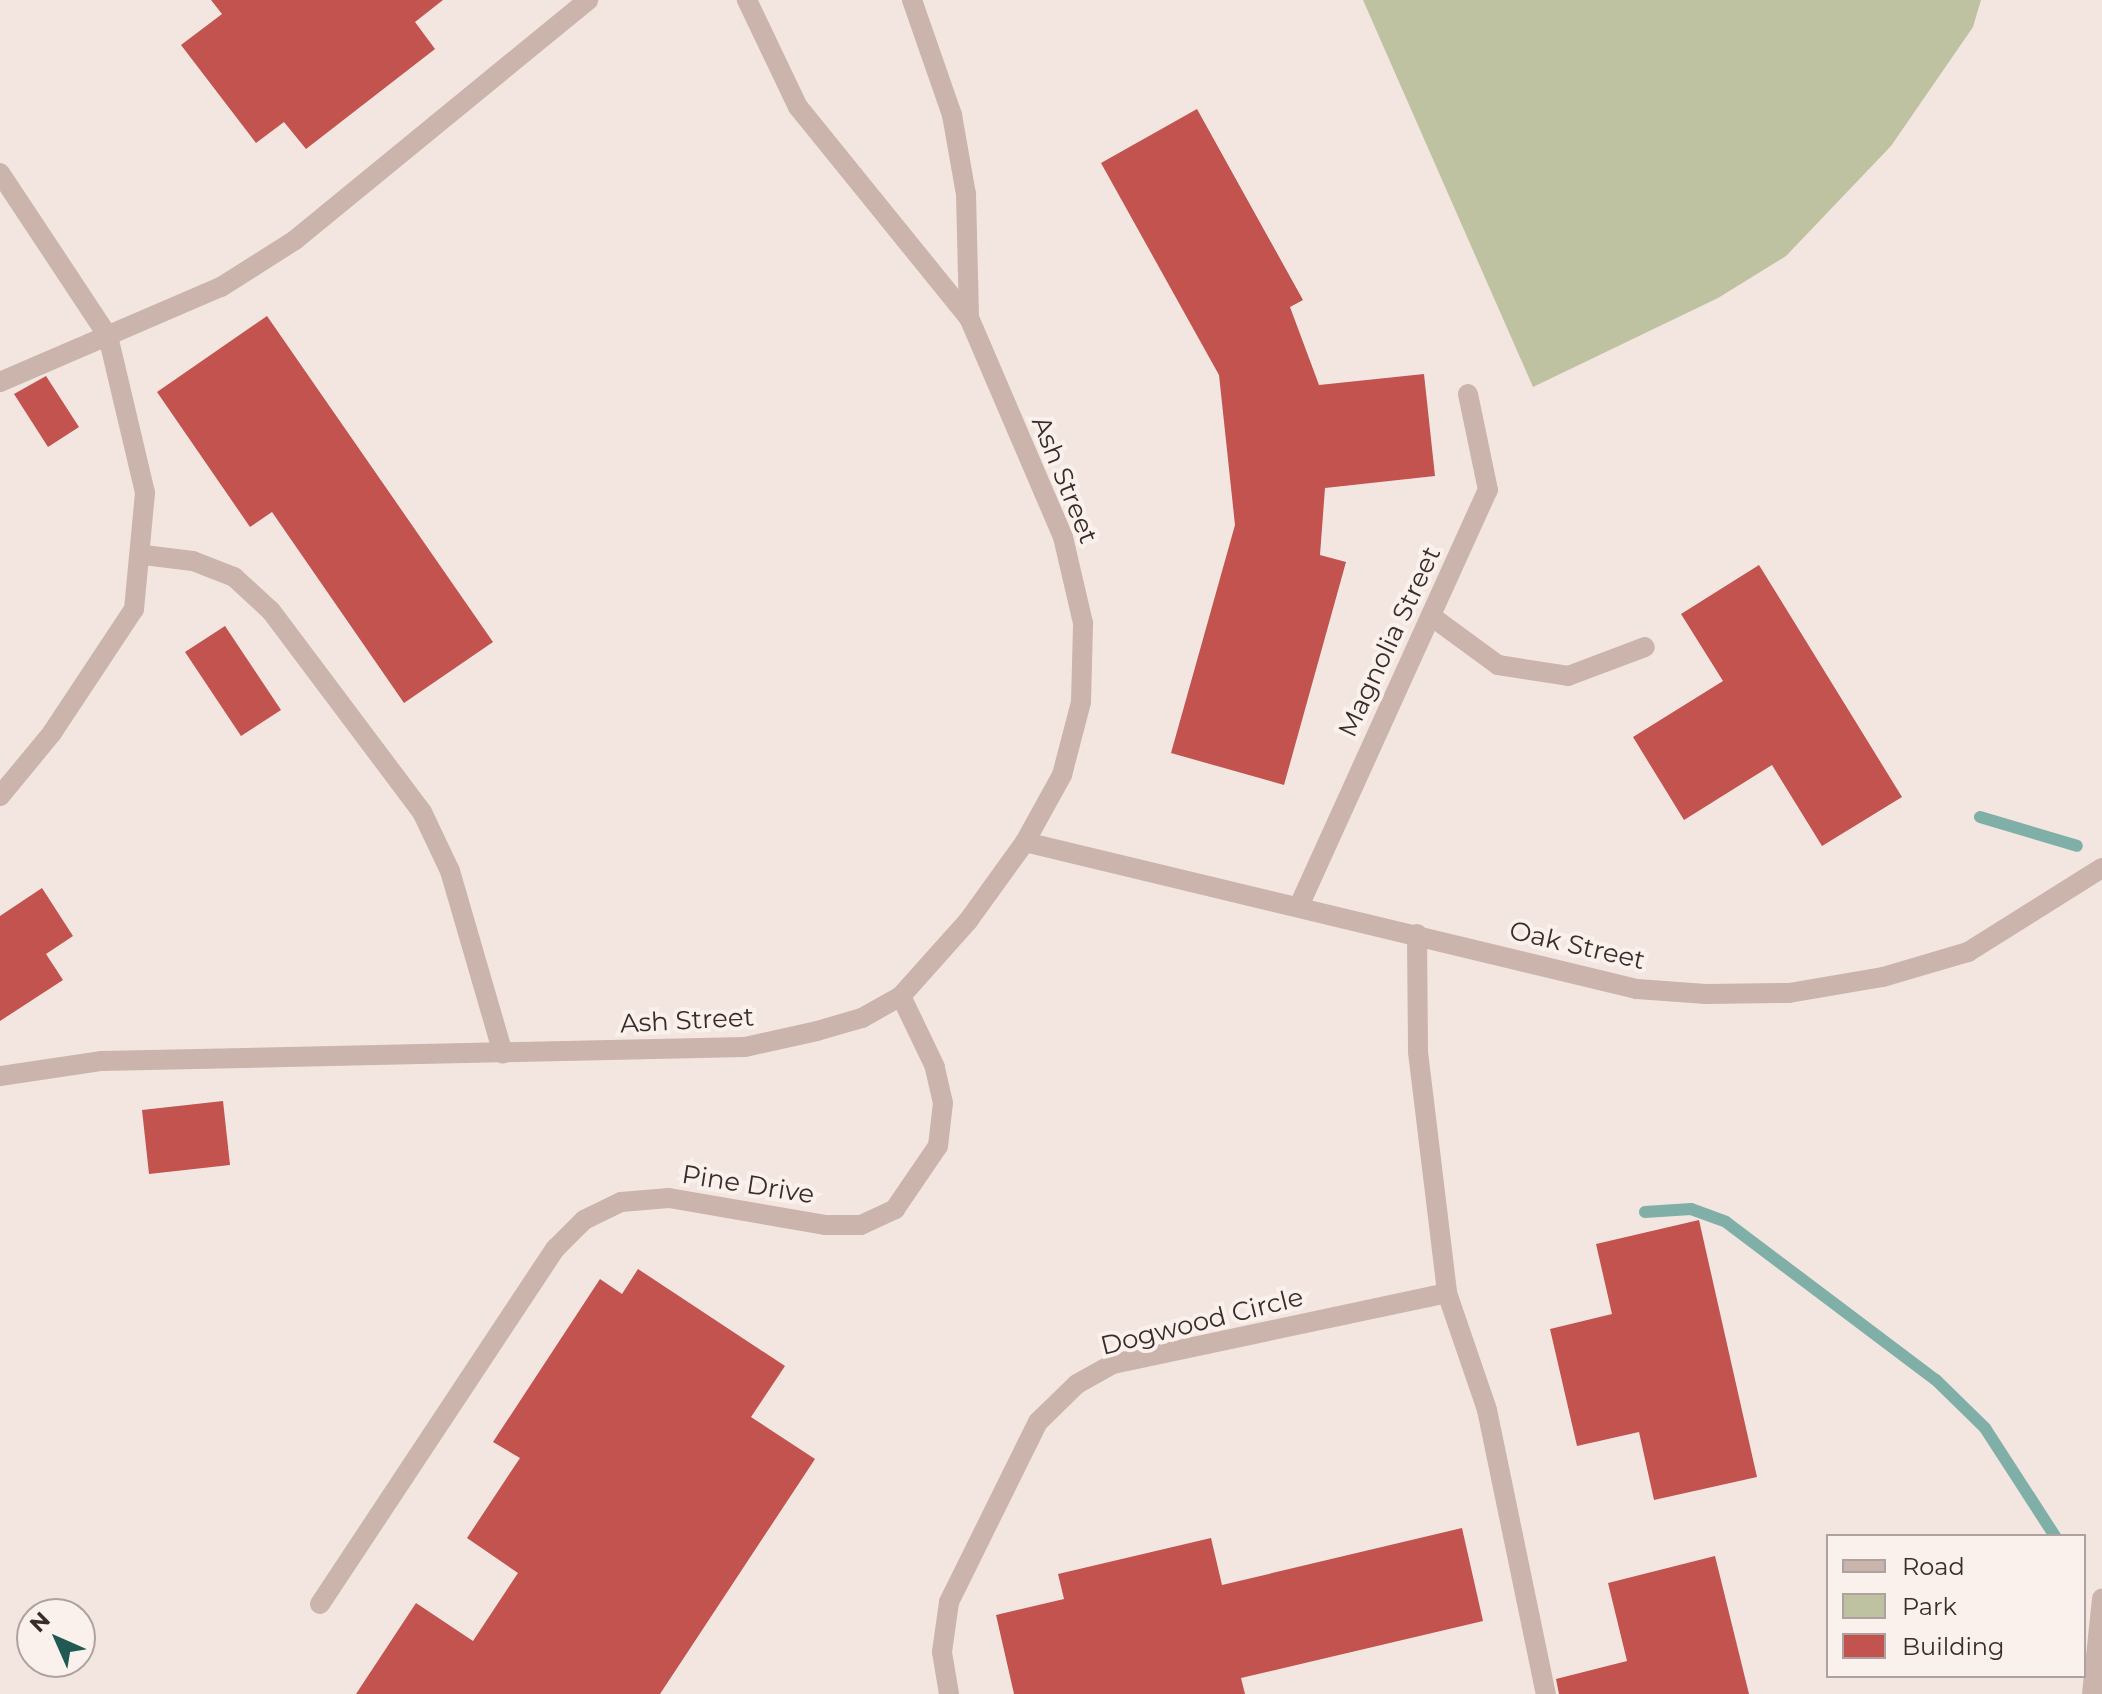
<!DOCTYPE html>
<html>
<head>
<meta charset="utf-8">
<style>
  body { margin:0 }
  #map { position:relative; width:2102px; height:1694px; overflow:hidden; background:#f3e6e1; font-family:Montserrat,sans-serif }
  div>[style] { position:absolute }
  .green>* { inset:0; background:#bec2a0 }
  .stream>* { height:12px; margin:-6px; padding:0 6px; transform-origin:6px; border-radius:6px; background:#80afa7 }
  .building>* { inset:0; background:#c2534f }
  .minor>* { height:20px; margin:-10px; padding:0 10px; transform-origin:10px; border-radius:10px; background:#cbb4ac }
  span { translate:-50% -50%; white-space:nowrap; text-align:center; line-height:1.15; -webkit-text-stroke:8px #faf1ed; paint-order:stroke }
  .street-label { font-size:26px; color:#392c2b }
  .legend { position:absolute; left:1826px; top:1534px; width:260px; height:144px; box-sizing:border-box; background:#faf1ed; border:2px solid #ada29f; margin:0; padding:10px 14px; list-style:none; font-size:24px; color:#392c2b }
  .legend li { display:flex; align-items:center; gap:16px; height:40px }
  .legend b { width:40px; border:2px solid #ada29f }
  .north { position:absolute; left:16px; top:1598px; width:80px; height:80px; box-sizing:border-box; background:#faf1ed; border:2px solid #ada29f; border-radius:50%; rotate:315deg; font-size:22px; font-weight:700; line-height:32px; text-align:center; color:#392c2b }
  .north::after { content:''; display:block; margin:auto; width:28px; height:36px; background:#215a52; clip-path:polygon(50% 0,100% 100%,50% 72%,0 100%) }
</style>
</head>
<body>
<div id="map">
  <div class="green">
    <div style="clip-path:polygon(1363px 0,1981px 0,1973px 27px,1891px 146px,1786px 256px,1718px 298px,1533px 387px)"></div>
  </div>
  <div class="stream">
    <div style="left:1980px;top:817px;width:101px;rotate:16.6deg"></div>
    <div style="left:1645px;top:1212px;width:46px;rotate:-3.7deg"></div>
    <div style="left:1691px;top:1209px;width:37px;rotate:20deg"></div>
    <div style="left:1726px;top:1222px;width:263px;rotate:37deg"></div>
    <div style="left:1936px;top:1380px;width:69px;rotate:44.4deg"></div>
    <div style="left:1985px;top:1428px;width:129px;rotate:57.1deg"></div>
  </div>
  <div class="building">
    <div style="clip-path:polygon(211px 0,443px 0,415px 22px,435px 49px,306px 149px,284px 122px,256px 143px,181px 45px,222px 14px)"></div>
    <div style="clip-path:polygon(1197px 109px,1303px 300px,1290px 307px,1319px 385px,1424px 374px,1435px 476px,1325px 488px,1320px 555px,1346px 562px,1284px 785px,1171px 753px,1235px 525px,1219px 375px,1101px 163px)"></div>
    <div style="clip-path:polygon(267px 316px,493px 642px,404px 703px,272px 512px,250px 527px,157px 392px)"></div>
    <div style="clip-path:polygon(46px 376px,79px 427px,48px 447px,14px 394px)"></div>
    <div style="clip-path:polygon(1759px 565px,1902px 797px,1822px 846px,1772px 765px,1684px 820px,1633px 737px,1723px 681px,1681px 614px)"></div>
    <div style="clip-path:polygon(225px 626px,281px 710px,241px 736px,185px 652px)"></div>
    <div style="clip-path:polygon(42px 888px,73px 936px,46px 954px,63px 980px,0 1021px,0 916px)"></div>
    <div style="clip-path:polygon(223px 1101px,230px 1165px,149px 1174px,142px 1110px)"></div>
    <div style="clip-path:polygon(1699px 1220px,1757px 1477px,1654px 1500px,1639px 1432px,1577px 1446px,1550px 1329px,1612px 1314px,1596px 1244px)"></div>
    <div style="clip-path:polygon(638px 1269px,785px 1366px,751px 1417px,815px 1459px,660px 1694px,356px 1694px,416px 1603px,473px 1641px,518px 1573px,467px 1538px,520px 1458px,493px 1442px,600px 1279px,622px 1294px)"></div>
    <div style="clip-path:polygon(1462px 1528px,1483px 1621px,1241px 1678px,1245px 1694px,1014px 1694px,996px 1615px,1064px 1599px,1058px 1574px,1211px 1538px,1222px 1585px)"></div>
    <div style="clip-path:polygon(1715px 1556px,1749px 1694px,1559px 1694px,1556px 1679px,1627px 1661px,1608px 1583px)"></div>
  </div>
  <div class="minor">
    <div style="left:912px;top:0;width:122px;rotate:70.8deg"></div>
    <div style="left:952px;top:115px;width:80px;rotate:80deg"></div>
    <div style="left:966px;top:194px;width:124px;rotate:88.6deg"></div>
    <div style="left:0;top:173px;width:196px;rotate:56.5deg"></div>
    <div style="left:108px;top:336px;width:161px;rotate:76.7deg"></div>
    <div style="left:145px;top:493px;width:117px;rotate:95.4deg"></div>
    <div style="left:134px;top:609px;width:149px;rotate:123.5deg"></div>
    <div style="left:52px;top:733px;width:82px;rotate:129.5deg"></div>
    <div style="left:0;top:382px;width:241px;rotate:-23.3deg"></div>
    <div style="left:221px;top:287px;width:88px;rotate:-32.4deg"></div>
    <div style="left:295px;top:240px;width:379px;rotate:-39.3deg"></div>
    <div style="left:144px;top:555px;width:49px;rotate:7deg"></div>
    <div style="left:193px;top:561px;width:44px;rotate:21.3deg"></div>
    <div style="left:234px;top:577px;width:50px;rotate:42.6deg"></div>
    <div style="left:271px;top:611px;width:251px;rotate:53.1deg"></div>
    <div style="left:422px;top:812px;width:65px;rotate:64.6deg"></div>
    <div style="left:450px;top:871px;width:190px;rotate:73.8deg"></div>
    <div style="left:1431px;top:616px;width:83px;rotate:36.2deg"></div>
    <div style="left:1498px;top:665px;width:71px;rotate:8.9deg"></div>
    <div style="left:1568px;top:676px;width:82px;rotate:-20.6deg"></div>
    <div style="left:1025px;top:842px;width:629px;rotate:13.51deg"></div>
    <div style="left:1637px;top:989px;width:69px;rotate:4.1deg"></div>
    <div style="left:1706px;top:994px;width:83px;rotate:-0.7deg"></div>
    <div style="left:1789px;top:993px;width:95px;rotate:-9.7deg"></div>
    <div style="left:1883px;top:977px;width:89px;rotate:-16.4deg"></div>
    <div style="left:1968px;top:952px;width:158px;rotate:-32.1deg"></div>
    <div style="left:1299px;top:906px;width:457px;rotate:-65.6deg"></div>
    <div style="left:1488px;top:490px;width:98px;rotate:-101.8deg"></div>
    <div style="left:1417px;top:934px;width:118px;rotate:89.5deg"></div>
    <div style="left:1418px;top:1052px;width:243px;rotate:83.1deg"></div>
    <div style="left:1447px;top:1293px;width:124px;rotate:71.1deg"></div>
    <div style="left:1487px;top:1410px;width:290px;rotate:78.3deg"></div>
    <div style="left:0;top:1076px;width:103px;rotate:-8.4deg"></div>
    <div style="left:102px;top:1061px;width:643px;rotate:-1.25deg"></div>
    <div style="left:745px;top:1047px;width:74px;rotate:-12.5deg"></div>
    <div style="left:817px;top:1031px;width:47px;rotate:-16.1deg"></div>
    <div style="left:862px;top:1018px;width:45px;rotate:-29.4deg"></div>
    <div style="left:901px;top:996px;width:101px;rotate:-48.2deg"></div>
    <div style="left:968px;top:921px;width:97px;rotate:-54.2deg"></div>
    <div style="left:1025px;top:842px;width:77px;rotate:-61.1deg"></div>
    <div style="left:1062px;top:775px;width:75px;rotate:-75.4deg"></div>
    <div style="left:1081px;top:702px;width:79px;rotate:-88.5deg"></div>
    <div style="left:1083px;top:623px;width:88px;rotate:-103.1deg"></div>
    <div style="left:1063px;top:537px;width:238px;rotate:-113.2deg"></div>
    <div style="left:969px;top:318px;width:272px;rotate:-129deg"></div>
    <div style="left:798px;top:107px;width:119px;rotate:-115.5deg"></div>
    <div style="left:320px;top:1604px;width:427px;rotate:-56.5deg"></div>
    <div style="left:556px;top:1248px;width:40px;rotate:-45deg"></div>
    <div style="left:584px;top:1220px;width:41px;rotate:-25.9deg"></div>
    <div style="left:621px;top:1202px;width:48px;rotate:-4.8deg"></div>
    <div style="left:669px;top:1198px;width:158px;rotate:9.8deg"></div>
    <div style="left:825px;top:1225px;width:36px"></div>
    <div style="left:861px;top:1225px;width:38px;rotate:-25deg"></div>
    <div style="left:895px;top:1209px;width:76px;rotate:-55.7deg"></div>
    <div style="left:938px;top:1146px;width:43px;rotate:-83.4deg"></div>
    <div style="left:943px;top:1103px;width:37px;rotate:-103deg"></div>
    <div style="left:935px;top:1067px;width:79px;rotate:-115.6deg"></div>
    <div style="left:949px;top:1694px;width:43px;rotate:-99.5deg"></div>
    <div style="left:942px;top:1652px;width:50px;rotate:-82deg"></div>
    <div style="left:949px;top:1602px;width:201px;rotate:-63.7deg"></div>
    <div style="left:1038px;top:1422px;width:54px;rotate:-44.3deg"></div>
    <div style="left:1077px;top:1384px;width:41px;rotate:-29.1deg"></div>
    <div style="left:1113px;top:1364px;width:341px;rotate:-12deg"></div>
    <div style="left:2092px;top:1694px;width:96px;rotate:-84deg"></div>
  </div>
  <div class="street-label">
    <span style="left:1064px;top:480px;rotate:68deg">Ash Street</span>
    <span style="left:1390px;top:642px;rotate:-65deg">Magnolia Street</span>
    <span style="left:1577px;top:946px;rotate:13deg">Oak Street</span>
    <span style="left:687px;top:1021px;rotate:-3deg">Ash Street</span>
    <span style="left:748px;top:1185px;rotate:9deg">Pine Drive</span>
    <span style="left:1202px;top:1322px;rotate:-14deg">Dogwood Circle</span>
  </div>
  <ul class="legend">
  <li><b style="height:10px;background:#cbb4ac"></b>Road</li>
  <li><b style="height:22px;background:#bec2a0"></b>Park</li>
  <li><b style="height:22px;background:#c2534f"></b>Building</li>
  </ul>
  <div class="north">N</div>
</div>
</body>
</html>
